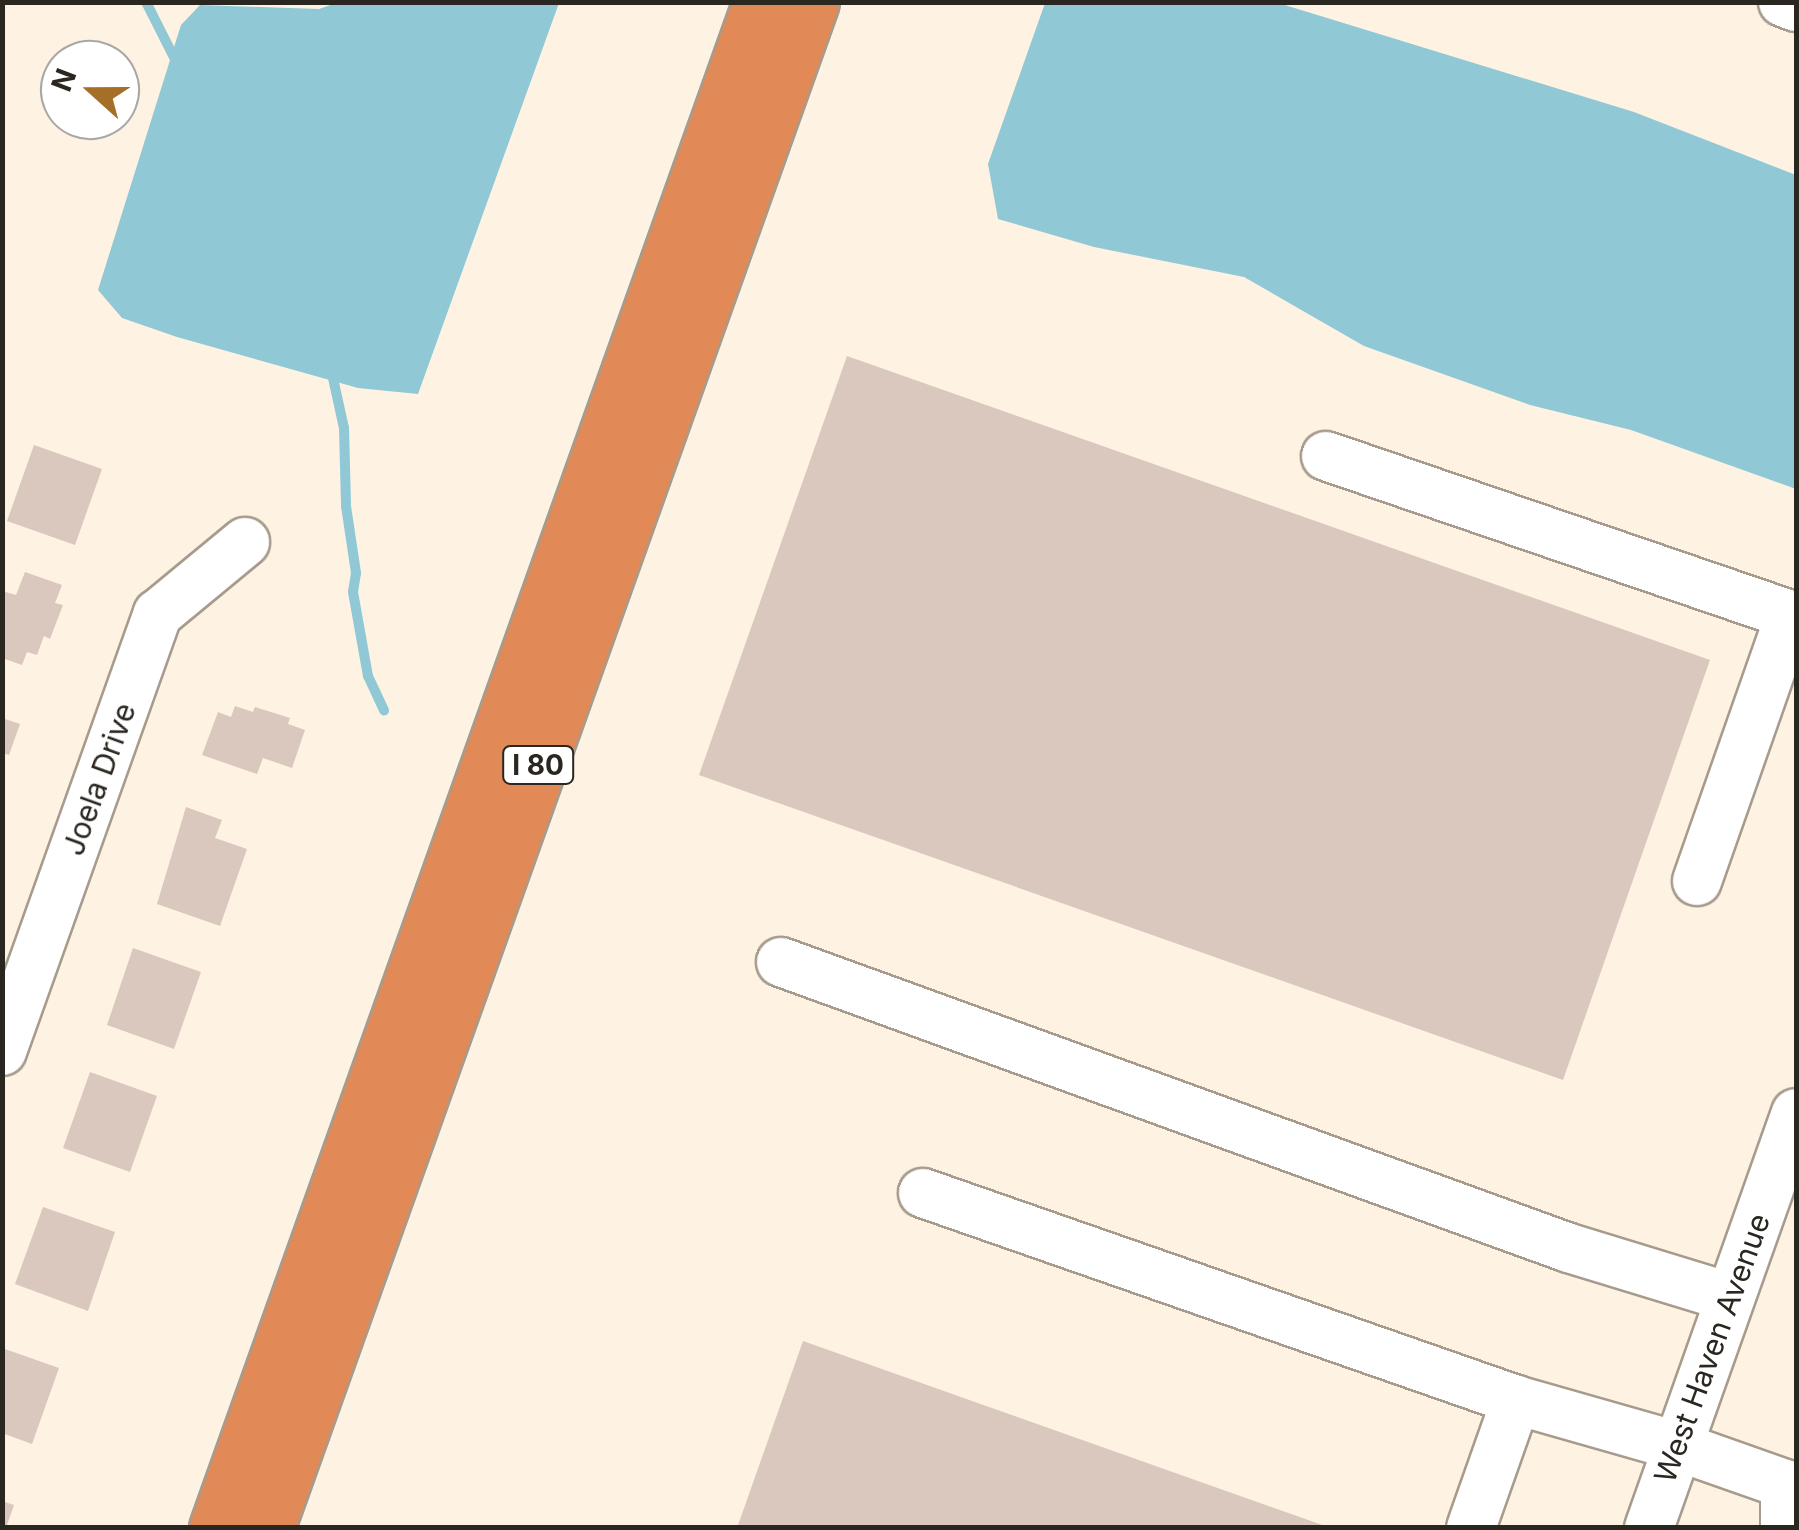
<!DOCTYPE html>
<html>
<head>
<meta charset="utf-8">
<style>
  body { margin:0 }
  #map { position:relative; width:1799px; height:1530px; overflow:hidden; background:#fef3e2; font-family:Inter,sans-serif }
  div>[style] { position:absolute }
  .water>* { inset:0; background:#90c8d6 }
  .stream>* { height:10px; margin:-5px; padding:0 5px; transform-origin:5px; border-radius:5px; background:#90c8d6 }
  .building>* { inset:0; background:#dac7bd }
  .roads { filter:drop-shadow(2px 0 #a69b8c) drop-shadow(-2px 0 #a69b8c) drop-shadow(0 2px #a69b8c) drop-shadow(0 -2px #a69b8c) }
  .minor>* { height:48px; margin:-24px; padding:0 24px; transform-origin:24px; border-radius:24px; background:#fff }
  .highway>* { height:55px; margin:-27.5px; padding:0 27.5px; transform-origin:27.5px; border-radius:27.5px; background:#e18a57 }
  span { translate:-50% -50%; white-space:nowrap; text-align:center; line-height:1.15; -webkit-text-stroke:8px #fff; paint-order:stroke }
  .shield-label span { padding:2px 8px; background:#fff; border:2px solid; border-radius:8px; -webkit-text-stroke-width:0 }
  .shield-label { font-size:28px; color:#2a2620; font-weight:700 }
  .street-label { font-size:30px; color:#2a2620 }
  .frame { position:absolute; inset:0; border:5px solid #2a2620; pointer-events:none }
  .north { position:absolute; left:40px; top:40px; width:100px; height:100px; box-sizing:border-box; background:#fff; border:2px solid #aaa8a6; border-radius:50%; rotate:291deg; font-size:28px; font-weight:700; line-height:40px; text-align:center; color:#2a2620 }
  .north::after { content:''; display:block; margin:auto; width:35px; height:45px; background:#a56f2a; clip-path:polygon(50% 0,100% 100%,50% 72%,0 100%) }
</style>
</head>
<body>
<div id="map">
  <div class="water">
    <div style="clip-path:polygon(1275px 2px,1634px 112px,1796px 175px,1796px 489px,1631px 430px,1530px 405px,1364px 346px,1244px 277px,1094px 247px,998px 219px,988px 164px,1045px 3px)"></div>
    <div style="clip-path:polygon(336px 3px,559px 3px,418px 394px,358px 388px,177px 337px,122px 318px,98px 290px,181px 25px,200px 5px,319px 9px)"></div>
  </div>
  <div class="stream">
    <div style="left:146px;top:2px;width:68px;rotate:63.1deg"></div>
    <div style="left:331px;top:369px;width:60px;rotate:77.6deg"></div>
    <div style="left:344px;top:428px;width:78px;rotate:88.5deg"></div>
    <div style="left:346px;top:506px;width:68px;rotate:81.5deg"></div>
    <div style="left:356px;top:573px;width:19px;rotate:99deg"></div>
    <div style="left:353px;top:592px;width:85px;rotate:79.9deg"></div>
    <div style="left:368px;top:676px;width:38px;rotate:65deg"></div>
  </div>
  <div class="building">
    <div style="clip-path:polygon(847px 356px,1710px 660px,1563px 1080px,699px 775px)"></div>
    <div style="clip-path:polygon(34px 445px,102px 469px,75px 545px,7px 521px)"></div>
    <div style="clip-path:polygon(25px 572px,62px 585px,55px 603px,63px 605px,50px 639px,44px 636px,37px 655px,27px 652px,22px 665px,2px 658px,2px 591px,16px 595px)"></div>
    <div style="clip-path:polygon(235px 706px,253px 712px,255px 707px,290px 718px,288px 724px,305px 730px,292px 768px,263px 758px,257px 774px,202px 755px,218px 712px,231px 717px)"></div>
    <div style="clip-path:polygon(2px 718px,20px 724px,9px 755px,2px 753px)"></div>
    <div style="clip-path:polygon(186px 807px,222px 820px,215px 838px,247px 849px,220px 926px,157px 904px)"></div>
    <div style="clip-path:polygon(133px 948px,201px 972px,174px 1049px,107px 1025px)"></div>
    <div style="clip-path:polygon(90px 1072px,157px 1096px,130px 1172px,63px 1148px)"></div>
    <div style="clip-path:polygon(43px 1207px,115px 1232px,88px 1311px,15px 1284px)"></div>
    <div style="clip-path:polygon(803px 1341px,1328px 1527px,1328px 1528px,737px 1528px)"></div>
    <div style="clip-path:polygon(2px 1348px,59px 1368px,32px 1444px,2px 1433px)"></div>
    <div style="clip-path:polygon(2px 1501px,14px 1505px,6px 1528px,2px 1528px)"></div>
  </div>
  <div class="roads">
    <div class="minor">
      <div style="left:1783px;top:2px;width:14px;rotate:21deg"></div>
      <div style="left:1326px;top:456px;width:497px;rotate:18.9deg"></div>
      <div style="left:1697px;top:881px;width:282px;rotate:-70.7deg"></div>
      <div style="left:781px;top:962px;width:838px;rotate:19.95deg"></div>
      <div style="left:1569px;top:1248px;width:167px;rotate:17deg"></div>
      <div style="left:2px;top:1051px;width:464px;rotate:-70.4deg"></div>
      <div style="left:158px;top:614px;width:113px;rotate:-39.6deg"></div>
      <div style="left:923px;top:1193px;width:628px;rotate:19.24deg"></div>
      <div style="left:1516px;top:1400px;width:167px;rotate:15.9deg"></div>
      <div style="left:1677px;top:1446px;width:114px;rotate:19.4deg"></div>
      <div style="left:1785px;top:1484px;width:44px;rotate:90deg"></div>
      <div style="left:1471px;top:1528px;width:136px;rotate:-70.6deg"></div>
      <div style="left:1649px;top:1528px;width:440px;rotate:-70.5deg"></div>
    </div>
    <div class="highway">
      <div style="left:217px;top:1528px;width:1620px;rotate:-70.38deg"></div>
      <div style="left:266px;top:1528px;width:1620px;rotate:-70.35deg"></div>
    </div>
  </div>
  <div class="shield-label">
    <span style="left:538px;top:765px">I 80</span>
  </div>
  <div class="street-label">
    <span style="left:99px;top:779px;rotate:-70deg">Joela Drive</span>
    <span style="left:1712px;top:1348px;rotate:-70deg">West Haven Avenue</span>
  </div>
  <div class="frame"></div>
  <div class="north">N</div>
</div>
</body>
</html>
